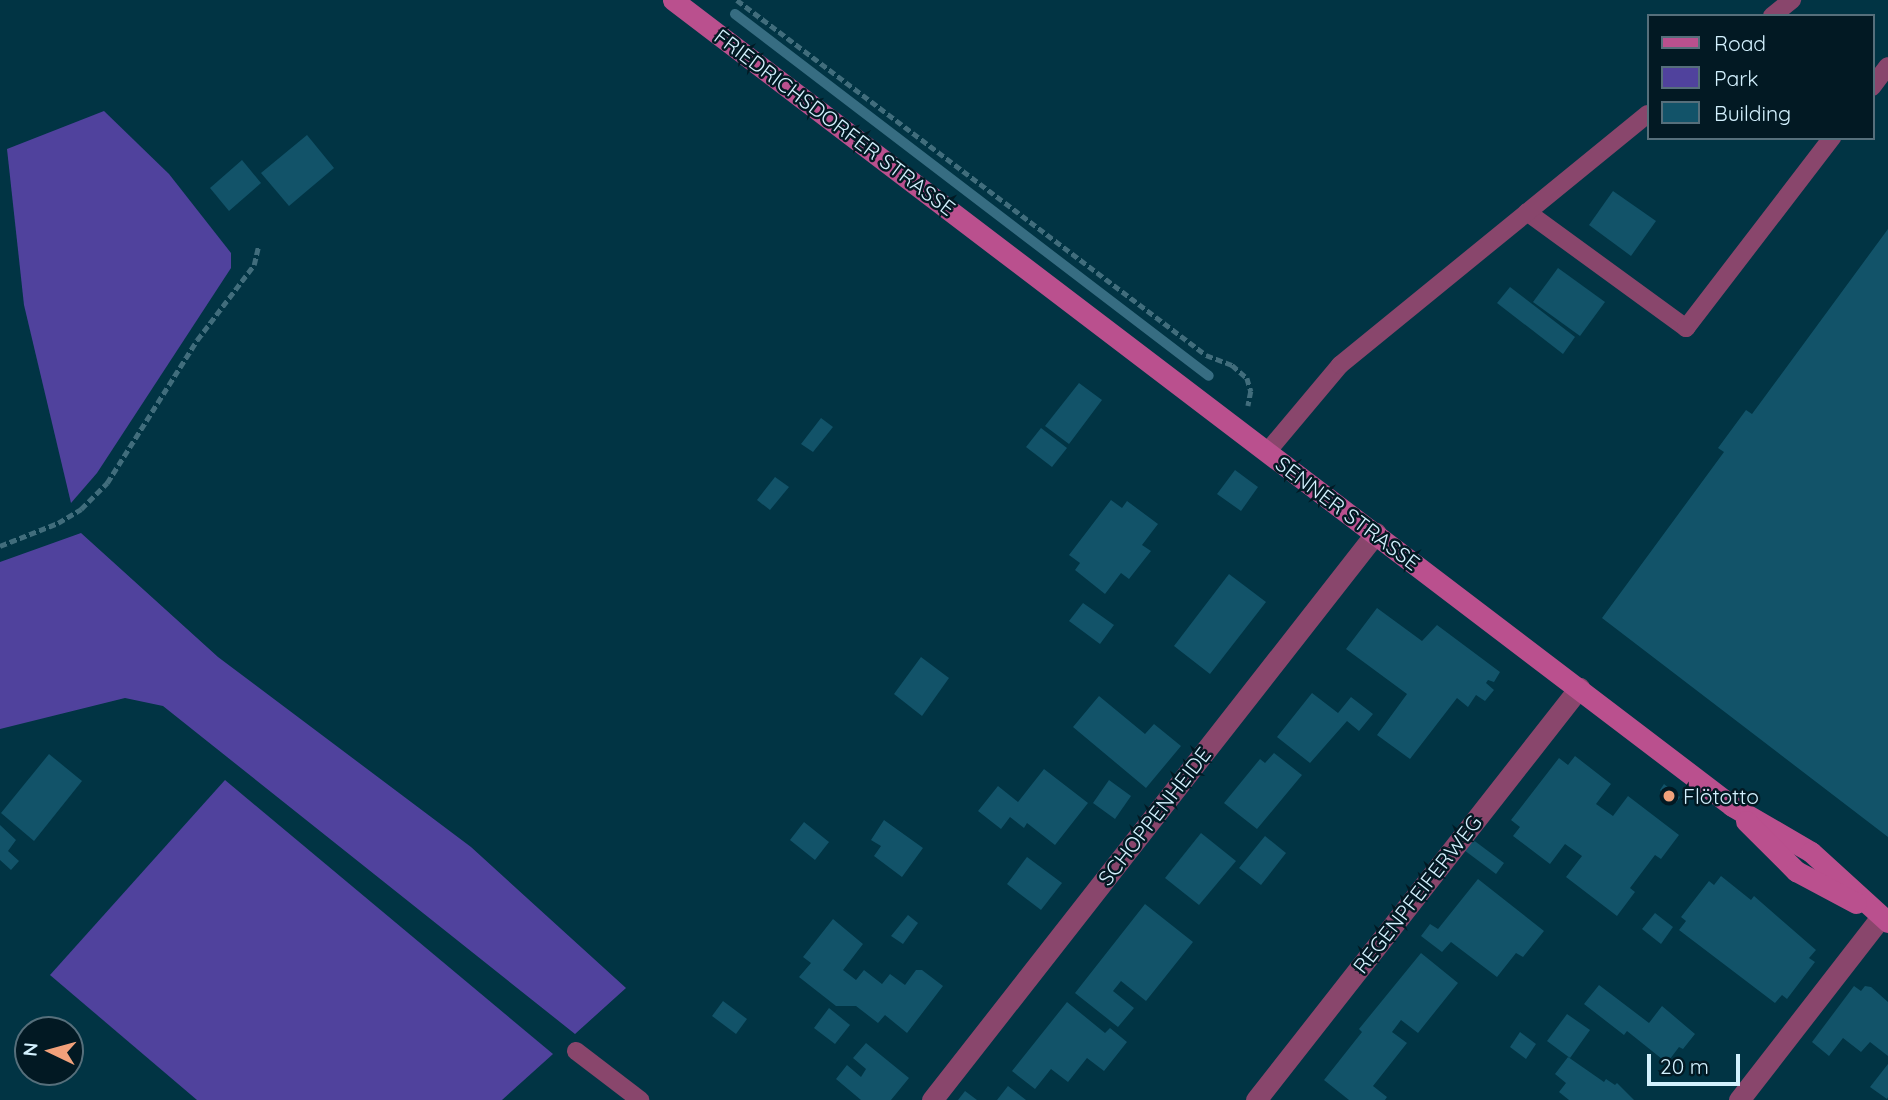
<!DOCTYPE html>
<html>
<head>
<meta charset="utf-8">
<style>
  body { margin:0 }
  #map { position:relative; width:1888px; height:1100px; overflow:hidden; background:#013444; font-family:Quicksand,sans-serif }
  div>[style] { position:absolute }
  .green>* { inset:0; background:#50429d }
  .stream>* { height:10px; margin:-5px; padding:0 5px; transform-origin:5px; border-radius:5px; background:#376d82 }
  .building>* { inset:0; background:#125369 }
  .path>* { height:4.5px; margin-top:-2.25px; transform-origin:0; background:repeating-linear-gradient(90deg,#416d7c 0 7px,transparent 0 10.5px) }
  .lane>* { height:18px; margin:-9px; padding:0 9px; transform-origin:9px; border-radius:9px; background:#89466c }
  .street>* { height:21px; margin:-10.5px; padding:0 10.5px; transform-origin:10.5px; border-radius:10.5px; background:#89466c }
  .secondary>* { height:21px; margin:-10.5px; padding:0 10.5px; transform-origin:10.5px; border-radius:10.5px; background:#ba508e }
  .dots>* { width:19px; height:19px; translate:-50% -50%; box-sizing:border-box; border:4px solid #021923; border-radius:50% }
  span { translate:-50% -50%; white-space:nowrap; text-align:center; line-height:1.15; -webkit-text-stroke:5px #021923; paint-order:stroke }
  .street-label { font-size:21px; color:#d3f1fe }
  .poi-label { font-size:21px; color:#d3f1fe }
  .left { translate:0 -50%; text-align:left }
  .legend { position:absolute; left:1647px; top:14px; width:228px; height:126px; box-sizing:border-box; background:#021923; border:2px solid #566f7b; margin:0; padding:9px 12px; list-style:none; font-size:21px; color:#d3f1fe }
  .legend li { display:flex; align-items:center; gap:14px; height:35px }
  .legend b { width:35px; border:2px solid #566f7b }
  .north { position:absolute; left:14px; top:1016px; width:70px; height:70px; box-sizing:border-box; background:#021923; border:2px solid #566f7b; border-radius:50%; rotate:275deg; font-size:19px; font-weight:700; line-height:28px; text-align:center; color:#d3f1fe }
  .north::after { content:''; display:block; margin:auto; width:24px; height:32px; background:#f1a17b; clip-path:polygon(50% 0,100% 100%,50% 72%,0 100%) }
  .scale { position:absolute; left:1647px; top:1054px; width:93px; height:32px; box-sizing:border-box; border:4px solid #d3f1fe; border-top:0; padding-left:9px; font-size:21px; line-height:24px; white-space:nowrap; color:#d3f1fe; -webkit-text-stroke:5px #021923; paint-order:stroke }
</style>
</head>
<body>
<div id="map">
  <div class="green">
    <div style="clip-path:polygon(104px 111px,169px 174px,231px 253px,231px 268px,97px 473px,71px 503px,24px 305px,7px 149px)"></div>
    <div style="clip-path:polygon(81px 533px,218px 657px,471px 847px,626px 988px,575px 1034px,163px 706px,125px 698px,0 729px,0 562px)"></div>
    <div style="clip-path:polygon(225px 780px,553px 1054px,502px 1100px,197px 1100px,50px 975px)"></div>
  </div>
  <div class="stream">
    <div style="left:735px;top:14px;width:596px;rotate:37.37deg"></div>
  </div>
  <div class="building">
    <div style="clip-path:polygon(307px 135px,334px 168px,289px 206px,261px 173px)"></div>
    <div style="clip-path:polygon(242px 160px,261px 183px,229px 211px,210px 188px)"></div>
    <div style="clip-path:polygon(1613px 191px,1656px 221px,1631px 256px,1589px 225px)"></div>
    <div style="clip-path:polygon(1888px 229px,1888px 837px,1602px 618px,1724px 452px,1718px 448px,1746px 410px,1752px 414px)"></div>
    <div style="clip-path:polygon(1558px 268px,1605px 302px,1580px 336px,1533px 302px)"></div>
    <div style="clip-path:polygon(1510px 287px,1575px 337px,1563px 354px,1497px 303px)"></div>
    <div style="clip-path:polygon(1079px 383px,1102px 400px,1069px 444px,1045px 426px)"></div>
    <div style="clip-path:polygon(821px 418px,833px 427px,813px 452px,801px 444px)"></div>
    <div style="clip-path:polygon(1041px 428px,1067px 448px,1052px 467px,1026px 447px)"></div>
    <div style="clip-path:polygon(1235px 470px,1258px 487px,1241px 511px,1217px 494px)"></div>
    <div style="clip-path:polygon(775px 477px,789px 487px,770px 510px,757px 500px)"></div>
    <div style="clip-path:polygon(1111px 500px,1122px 508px,1127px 501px,1158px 524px,1142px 545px,1151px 551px,1129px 579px,1121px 573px,1105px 594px,1075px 570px,1080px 563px,1069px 555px)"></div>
    <div style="clip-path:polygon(1229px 574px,1266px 602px,1210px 674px,1174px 646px)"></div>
    <div style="clip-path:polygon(1083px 603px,1114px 625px,1100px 644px,1069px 621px)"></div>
    <div style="clip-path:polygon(1377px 608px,1422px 641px,1437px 625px,1500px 672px,1494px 682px,1488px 680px,1486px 683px,1494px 690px,1485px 701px,1476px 695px,1468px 707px,1457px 698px,1410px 759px,1377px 735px,1407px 694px,1346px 649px)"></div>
    <div style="clip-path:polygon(921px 657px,949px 678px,922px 716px,894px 694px)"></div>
    <div style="clip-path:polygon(1312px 693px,1338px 713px,1351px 697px,1373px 714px,1359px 731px,1347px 721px,1310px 763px,1277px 737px)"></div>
    <div style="clip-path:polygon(1099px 696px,1145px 734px,1154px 724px,1181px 746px,1146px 788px,1073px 727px)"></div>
    <div style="clip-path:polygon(1274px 753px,1302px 775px,1257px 829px,1224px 803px,1260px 759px,1265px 763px)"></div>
    <div style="clip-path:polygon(49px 754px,82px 781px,34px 841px,1px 813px)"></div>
    <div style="clip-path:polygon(1575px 756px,1611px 784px,1596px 804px,1613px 816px,1628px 796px,1679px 835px,1661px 859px,1655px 855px,1630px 888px,1635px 892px,1617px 916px,1566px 877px,1582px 856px,1565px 844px,1550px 864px,1513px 836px,1520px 827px,1511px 820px,1559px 758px,1568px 765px)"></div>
    <div style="clip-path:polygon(1044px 769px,1088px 803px,1055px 845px,1027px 823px,1024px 828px,1010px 817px,1001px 829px,978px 811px,998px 786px,1018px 802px)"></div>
    <div style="clip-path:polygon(1109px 780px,1131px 796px,1115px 819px,1093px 803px)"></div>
    <div style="clip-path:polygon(1664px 784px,1680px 797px,1676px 803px,1660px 790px)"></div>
    <div style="clip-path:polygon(884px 820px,923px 848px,902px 877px,874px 856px,881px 846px,871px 840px)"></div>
    <div style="clip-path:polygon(804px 822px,829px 842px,815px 860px,790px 840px)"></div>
    <div style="clip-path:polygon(0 825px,16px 840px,8px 851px,19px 861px,11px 870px,0 860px)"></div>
    <div style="clip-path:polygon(1201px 833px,1236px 861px,1199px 905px,1165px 878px)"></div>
    <div style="clip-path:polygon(1265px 836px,1286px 853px,1261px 885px,1239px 868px)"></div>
    <div style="clip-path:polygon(1472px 839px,1504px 863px,1496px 874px,1464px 850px)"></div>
    <div style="clip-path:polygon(1027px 857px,1062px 883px,1041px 910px,1007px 884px)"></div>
    <div style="clip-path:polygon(1721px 876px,1751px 900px,1754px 896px,1816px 950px,1809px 958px,1815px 962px,1787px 999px,1782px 995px,1775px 1003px,1679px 930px,1686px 921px,1681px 917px,1709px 881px,1714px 885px)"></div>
    <div style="clip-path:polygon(1478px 879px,1544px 931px,1523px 957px,1516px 953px,1497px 977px,1451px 942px,1442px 952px,1421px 936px,1430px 924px,1438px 929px)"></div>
    <div style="clip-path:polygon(1145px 904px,1193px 942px,1146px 1001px,1121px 981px,1113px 991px,1134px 1008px,1118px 1027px,1075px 993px)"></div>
    <div style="clip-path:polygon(1655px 913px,1673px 927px,1661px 944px,1642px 929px)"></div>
    <div style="clip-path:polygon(908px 915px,918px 923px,903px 944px,891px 936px)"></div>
    <div style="clip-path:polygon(833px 919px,863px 944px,843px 970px,856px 980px,864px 970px,882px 984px,890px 974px,905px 985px,916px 970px,922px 970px,943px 986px,907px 1033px,885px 1015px,878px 1023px,856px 1006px,836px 1006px,799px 977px,811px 963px,803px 957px)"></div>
    <div style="clip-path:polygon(1421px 953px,1458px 983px,1418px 1033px,1401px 1020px,1392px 1032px,1407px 1043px,1373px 1086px,1387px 1097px,1385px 1100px,1349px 1100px,1324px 1080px,1362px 1032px,1359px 1029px)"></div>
    <div style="clip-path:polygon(1599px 985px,1649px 1023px,1662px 1006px,1695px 1034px,1683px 1049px,1679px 1047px,1667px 1063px,1627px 1031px,1624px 1035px,1584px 1004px)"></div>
    <div style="clip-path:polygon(1854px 986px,1861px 991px,1865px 986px,1871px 987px,1888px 1002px,1888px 1056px,1870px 1042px,1861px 1052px,1843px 1038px,1829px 1056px,1812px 1042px)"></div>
    <div style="clip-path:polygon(723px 1001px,747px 1019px,736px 1034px,712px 1016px)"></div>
    <div style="clip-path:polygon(1067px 1002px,1105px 1033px,1110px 1028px,1127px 1042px,1104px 1071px,1087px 1058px,1068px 1082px,1051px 1069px,1035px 1089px,1012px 1071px)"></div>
    <div style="clip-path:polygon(829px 1008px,850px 1025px,835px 1044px,814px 1028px)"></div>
    <div style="clip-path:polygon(1567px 1014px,1590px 1030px,1570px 1058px,1547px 1041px)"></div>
    <div style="clip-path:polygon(1520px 1032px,1536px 1044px,1526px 1059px,1510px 1047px)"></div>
    <div style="clip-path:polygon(866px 1043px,909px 1078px,891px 1100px,861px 1100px,836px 1079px,847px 1065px,861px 1077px,866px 1069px,853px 1058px)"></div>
    <div style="clip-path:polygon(1568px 1057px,1604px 1082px,1606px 1079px,1615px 1085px,1617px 1083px,1634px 1100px,1569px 1100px,1559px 1092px,1566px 1083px,1555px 1074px)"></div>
    <div style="clip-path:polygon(1888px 1064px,1888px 1097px,1887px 1099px,1870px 1087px)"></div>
    <div style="clip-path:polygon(1008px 1086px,1026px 1100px,997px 1100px)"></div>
    <div style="clip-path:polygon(965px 1091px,977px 1100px,958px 1100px)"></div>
  </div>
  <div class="path">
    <div style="left:737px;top:0;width:588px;rotate:37.12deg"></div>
    <div style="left:1206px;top:355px;width:28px;rotate:21deg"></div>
    <div style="left:1232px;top:365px;width:20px;rotate:41deg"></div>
    <div style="left:1247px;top:378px;width:14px;rotate:73deg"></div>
    <div style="left:1251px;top:391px;width:15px;rotate:101deg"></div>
    <div style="left:0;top:546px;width:62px;rotate:-21.6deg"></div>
    <div style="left:58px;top:523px;width:27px;rotate:-31deg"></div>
    <div style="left:81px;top:509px;width:37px;rotate:-45deg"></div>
    <div style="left:107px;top:483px;width:169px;rotate:-57.8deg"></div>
    <div style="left:197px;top:340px;width:94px;rotate:-52.8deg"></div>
    <div style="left:254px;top:265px;width:18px;rotate:-77deg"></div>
  </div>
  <div class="lane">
    <div style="left:1772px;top:16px;width:26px;rotate:-39deg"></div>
    <div style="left:1872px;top:87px;width:26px;rotate:-53deg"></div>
    <div style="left:1527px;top:212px;width:197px;rotate:36.1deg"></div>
    <div style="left:1686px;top:328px;width:240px;rotate:-52.5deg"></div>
    <div style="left:1267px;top:452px;width:114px;rotate:-50deg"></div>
    <div style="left:1340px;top:365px;width:397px;rotate:-39.2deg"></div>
    <div style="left:576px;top:1051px;width:81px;rotate:37.4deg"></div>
  </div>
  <div class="street">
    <div style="left:932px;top:1100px;width:720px;rotate:-51.94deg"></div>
    <div style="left:1256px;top:1100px;width:524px;rotate:-51.9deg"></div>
    <div style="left:1739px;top:1100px;width:232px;rotate:-52.2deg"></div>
  </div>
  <div class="secondary">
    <div style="left:673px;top:0;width:1331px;rotate:37.27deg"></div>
    <div style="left:1732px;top:806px;width:91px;rotate:30.2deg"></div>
    <div style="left:1811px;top:852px;width:104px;rotate:42.3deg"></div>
    <div style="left:1746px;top:821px;width:71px;rotate:45deg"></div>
    <div style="left:1796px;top:871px;width:68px;rotate:28.1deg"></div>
  </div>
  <div class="dots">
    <div style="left:1669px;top:796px;background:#f1a17b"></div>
  </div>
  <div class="street-label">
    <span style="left:835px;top:122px;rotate:37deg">FRIEDRICHSDORFER STRASSE</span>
    <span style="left:1348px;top:513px;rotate:37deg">SENNER STRASSE</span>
    <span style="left:1154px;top:816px;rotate:-52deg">SCHOPPENHEIDE</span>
    <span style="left:1417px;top:894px;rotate:-52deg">REGENPFEIFERWEG</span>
  </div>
  <div class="poi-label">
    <span class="left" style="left:1683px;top:796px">Flötotto</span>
  </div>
  <ul class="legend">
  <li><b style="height:9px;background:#ba508e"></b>Road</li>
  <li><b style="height:19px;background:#50429d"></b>Park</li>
  <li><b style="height:19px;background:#125369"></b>Building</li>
  </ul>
  <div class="north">N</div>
  <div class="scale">20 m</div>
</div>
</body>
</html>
